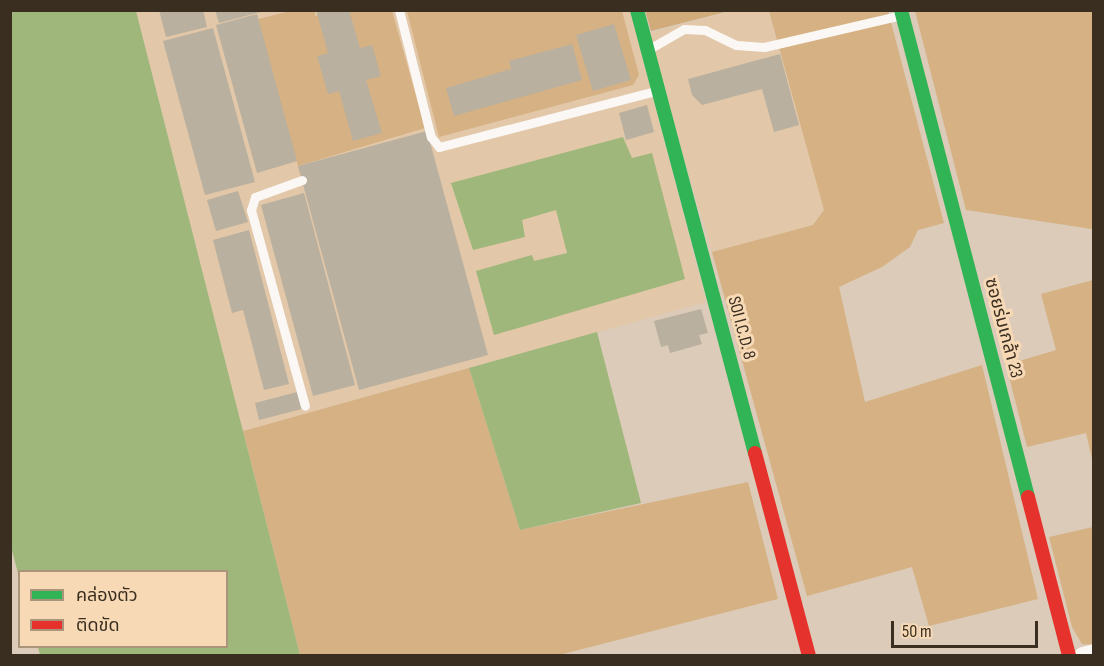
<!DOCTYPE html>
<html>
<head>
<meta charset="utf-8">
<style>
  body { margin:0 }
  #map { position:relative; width:1104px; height:666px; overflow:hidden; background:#dbcbb8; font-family:"Sofia Sans Condensed","Noto Sans Thai",sans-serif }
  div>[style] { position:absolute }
  .built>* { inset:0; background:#e2c7a8 }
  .green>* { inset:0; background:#d6b183 }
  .forest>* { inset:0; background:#d1ab79 }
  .water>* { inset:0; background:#9fb77b }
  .building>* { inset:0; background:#b9b09f }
  .lane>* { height:9px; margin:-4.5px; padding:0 4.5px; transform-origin:4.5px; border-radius:4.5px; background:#faf7f4 }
  .street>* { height:18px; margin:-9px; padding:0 9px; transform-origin:9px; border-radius:9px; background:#faf7f4 }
  .fast>* { height:14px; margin:-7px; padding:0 7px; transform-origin:7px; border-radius:7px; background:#30b455 }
  .jam>* { height:14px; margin:-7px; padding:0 7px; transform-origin:7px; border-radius:7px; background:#e5322d }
  span { translate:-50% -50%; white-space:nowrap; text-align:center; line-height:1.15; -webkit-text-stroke:6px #f7d9b6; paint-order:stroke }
  .street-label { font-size:18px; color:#392e20 }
  .frame { position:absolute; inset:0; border:12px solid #392e20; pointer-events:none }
  .legend { position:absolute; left:18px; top:570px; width:210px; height:78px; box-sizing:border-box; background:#f7d9b6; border:2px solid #ab957a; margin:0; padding:8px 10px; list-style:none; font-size:18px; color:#392e20 }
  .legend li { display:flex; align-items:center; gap:12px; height:30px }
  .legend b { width:30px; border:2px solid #ab957a }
  .scale { position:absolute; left:891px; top:621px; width:147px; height:27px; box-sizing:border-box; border:3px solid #392e20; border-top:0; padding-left:8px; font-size:18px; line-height:21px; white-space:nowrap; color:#392e20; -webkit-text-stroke:4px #f7d9b6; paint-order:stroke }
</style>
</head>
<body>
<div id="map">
  <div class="built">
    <div style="clip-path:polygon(136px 11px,630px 11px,706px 302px,243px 431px)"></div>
    <div style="clip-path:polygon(731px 11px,769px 11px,824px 209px,813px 225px,712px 252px,647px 34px)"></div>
  </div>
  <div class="green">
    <div style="clip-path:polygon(290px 11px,315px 11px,315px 16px,336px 11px,392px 11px,425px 128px,298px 166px,255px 20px)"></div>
    <div style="clip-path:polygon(407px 11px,622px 11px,639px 75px,633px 85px,439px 137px)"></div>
    <div style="clip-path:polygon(769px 11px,888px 11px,944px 223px,918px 230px,910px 247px,882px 267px,839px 287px,865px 402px,982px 365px,1038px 599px,929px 626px,912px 567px,807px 596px,712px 252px,813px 225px,824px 210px)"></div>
    <div style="clip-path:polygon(915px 11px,1093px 11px,1093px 234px,1092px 229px,966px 210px)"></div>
    <div style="clip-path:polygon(1093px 280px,1093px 463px,1086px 433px,1027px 447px,1006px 365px,1056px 350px,1041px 294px)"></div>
    <div style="clip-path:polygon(469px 368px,520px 530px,748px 482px,778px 599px,559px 655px,300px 655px,243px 431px)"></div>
    <div style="clip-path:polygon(1093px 527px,1093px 645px,1082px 644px,1072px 627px,1049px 537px)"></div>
  </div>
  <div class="forest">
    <div style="clip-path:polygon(645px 10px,729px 11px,651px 31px)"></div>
  </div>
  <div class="water">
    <div style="clip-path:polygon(10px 11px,136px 11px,300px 655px,40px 655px,38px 647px,226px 646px,226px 572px,20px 572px,19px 577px,10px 543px)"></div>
    <div style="clip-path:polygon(623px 137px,632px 158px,652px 153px,685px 279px,494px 335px,476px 271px,532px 255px,534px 261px,567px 253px,556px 210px,522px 220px,525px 237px,473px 250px,451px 183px)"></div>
    <div style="clip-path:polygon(597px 332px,641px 503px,520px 530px,469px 368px)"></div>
  </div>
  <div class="building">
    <div style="clip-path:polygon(159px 10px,203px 10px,207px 27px,166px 37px)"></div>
    <div style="clip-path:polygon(215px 10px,264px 10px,265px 11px,219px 23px)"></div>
    <div style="clip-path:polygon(316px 10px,349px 10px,360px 48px,372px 45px,381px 76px,366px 80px,382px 133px,353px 141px,339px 91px,328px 94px,317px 56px,328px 53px)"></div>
    <div style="clip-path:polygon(257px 14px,297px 161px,257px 173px,216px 25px)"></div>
    <div style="clip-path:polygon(614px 24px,631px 80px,593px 91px,576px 35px)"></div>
    <div style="clip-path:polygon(213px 28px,255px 182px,205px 195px,163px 41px)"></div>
    <div style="clip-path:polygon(572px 44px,582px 80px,454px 116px,446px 88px,511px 69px,509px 61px)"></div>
    <div style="clip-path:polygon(780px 54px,799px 125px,774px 132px,762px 89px,702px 105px,692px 95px,688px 79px)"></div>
    <div style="clip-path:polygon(647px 105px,654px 132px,626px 140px,619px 113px)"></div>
    <div style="clip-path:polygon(427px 131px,488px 355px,359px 390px,298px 166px)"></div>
    <div style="clip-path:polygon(238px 191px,248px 222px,216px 231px,207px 200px)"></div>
    <div style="clip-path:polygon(304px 193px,355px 385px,313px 396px,261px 205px)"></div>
    <div style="clip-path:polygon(249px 230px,289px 384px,264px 390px,243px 310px,232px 313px,213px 240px)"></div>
    <div style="clip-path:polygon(701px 309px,708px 333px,699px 335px,702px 344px,670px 353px,668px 345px,661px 347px,654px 321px)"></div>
    <div style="clip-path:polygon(297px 392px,302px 409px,259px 420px,255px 403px)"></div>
  </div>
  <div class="lane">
    <div style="left:399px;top:10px;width:131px;rotate:75.9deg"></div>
    <div style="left:431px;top:137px;width:13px;rotate:51deg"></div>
    <div style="left:439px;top:147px;width:224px;rotate:-14.5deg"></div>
    <div style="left:649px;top:49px;width:40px;rotate:-29.7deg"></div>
    <div style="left:684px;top:29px;width:21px;rotate:3deg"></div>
    <div style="left:705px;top:30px;width:34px;rotate:26deg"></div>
    <div style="left:736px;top:45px;width:28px;rotate:4deg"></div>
    <div style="left:764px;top:47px;width:142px;rotate:-13.1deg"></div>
    <div style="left:302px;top:180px;width:50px;rotate:160.1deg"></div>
    <div style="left:255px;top:197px;width:14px;rotate:107deg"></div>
    <div style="left:251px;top:210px;width:203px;rotate:74.6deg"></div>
  </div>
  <div class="street">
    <div style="left:1083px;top:656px;width:11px;rotate:-15deg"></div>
  </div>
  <div class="fast">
    <div style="left:637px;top:10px;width:458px;rotate:75.1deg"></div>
    <div style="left:901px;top:10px;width:503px;rotate:75.38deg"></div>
  </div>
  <div class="jam">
    <div style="left:755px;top:453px;width:210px;rotate:75.1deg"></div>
    <div style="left:1028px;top:497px;width:164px;rotate:75.5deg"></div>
  </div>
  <div class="street-label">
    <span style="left:741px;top:328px;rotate:75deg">SOI I.C.D. 8</span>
    <span style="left:1003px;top:328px;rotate:75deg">ซอยร่มเกล้า 23</span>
  </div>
  <div class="frame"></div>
  <ul class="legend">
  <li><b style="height:8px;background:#30b455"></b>คล่องตัว</li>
  <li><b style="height:8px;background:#e5322d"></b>ติดขัด</li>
  </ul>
  <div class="scale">50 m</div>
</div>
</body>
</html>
